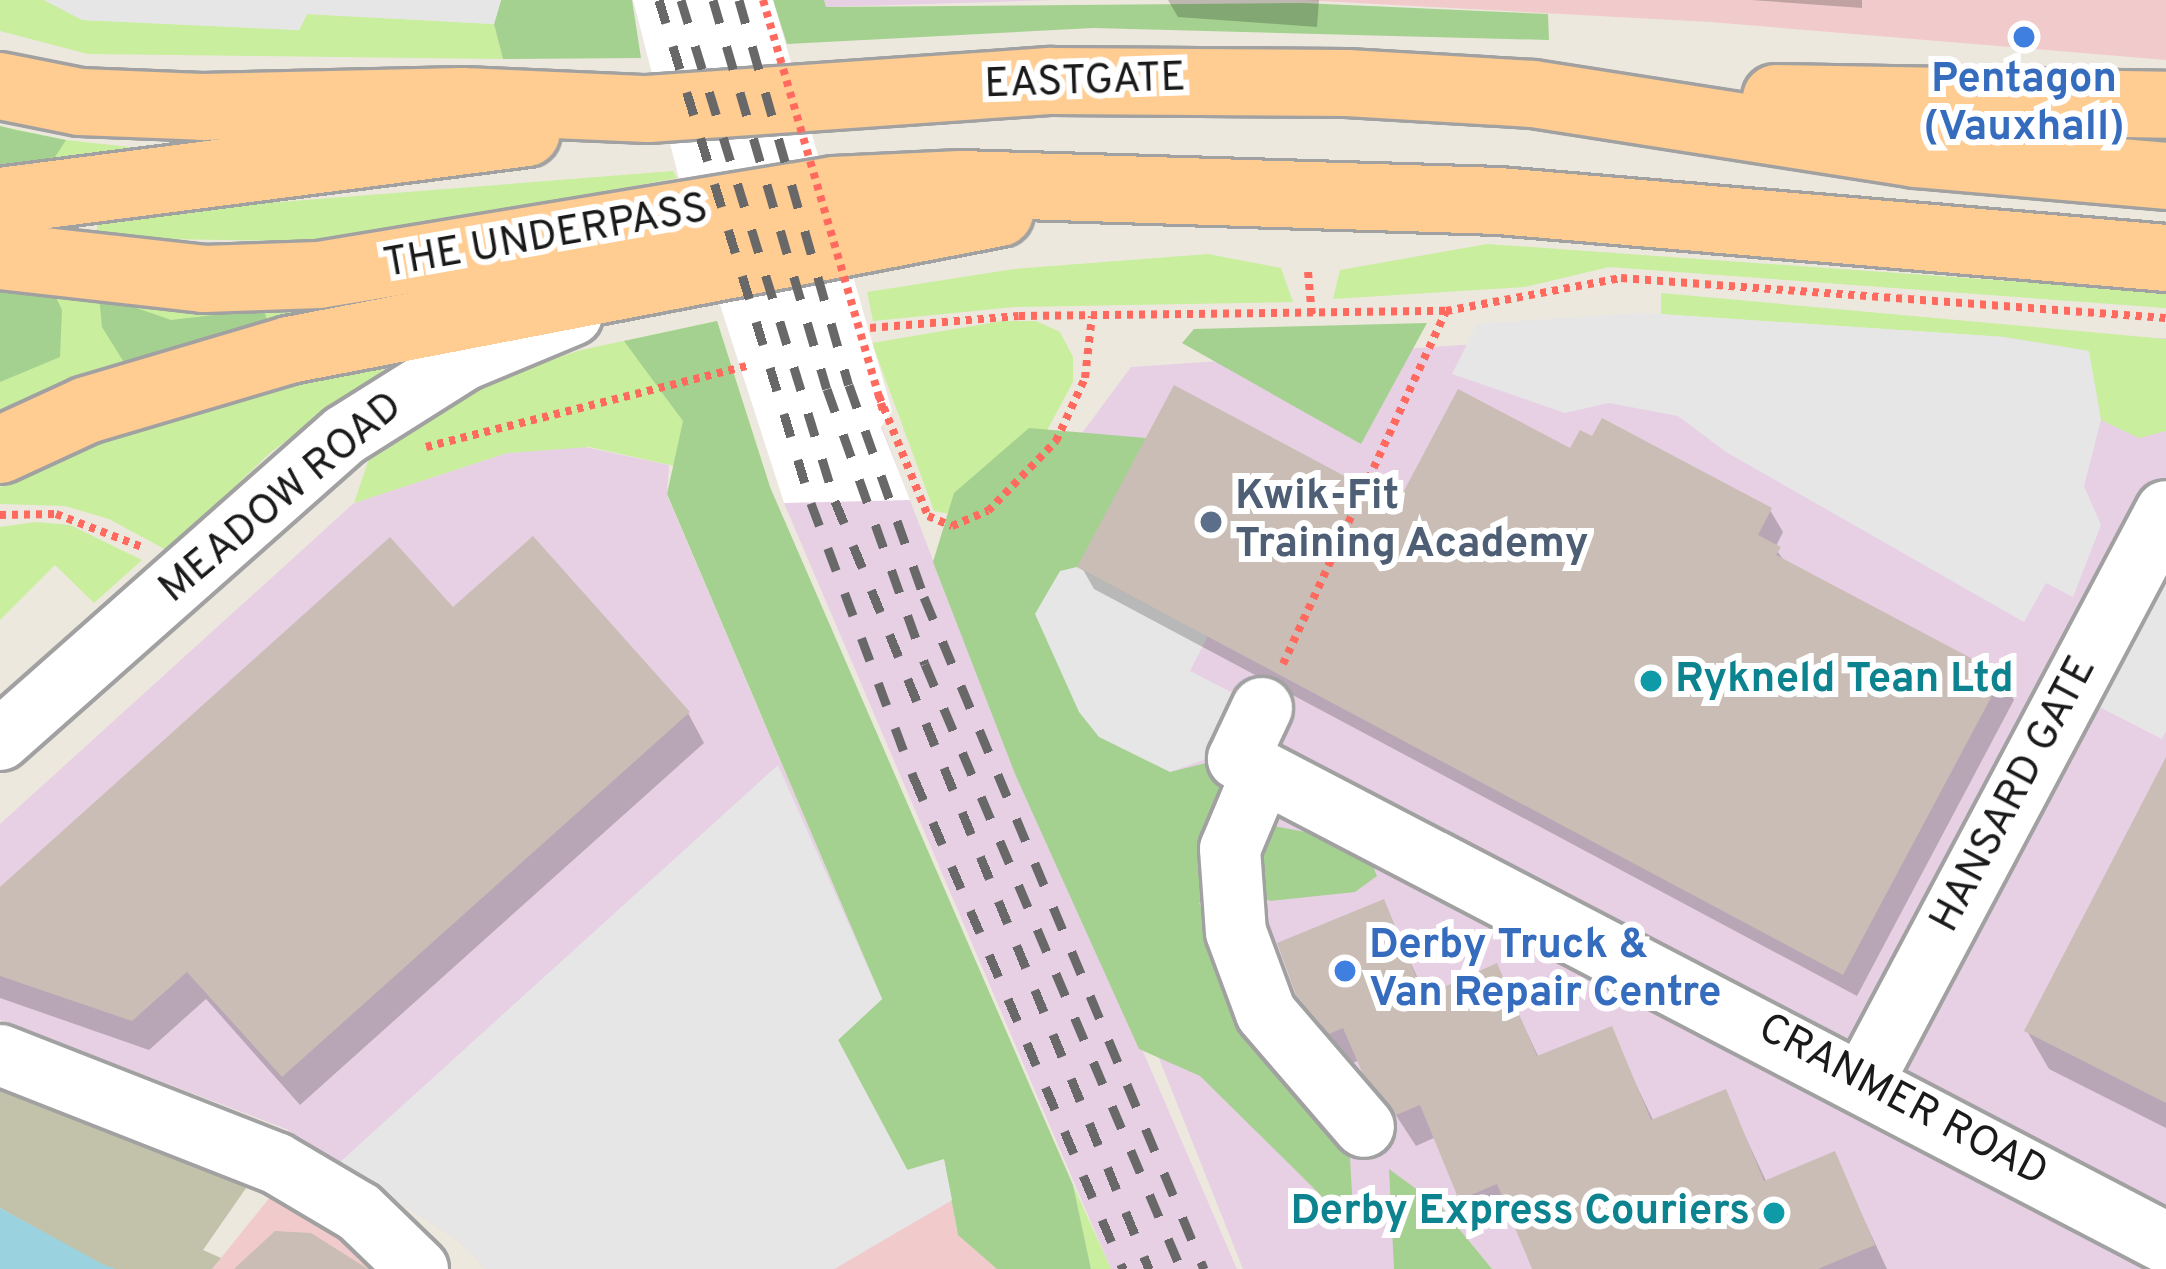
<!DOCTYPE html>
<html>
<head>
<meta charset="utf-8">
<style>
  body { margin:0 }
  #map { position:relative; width:2166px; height:1269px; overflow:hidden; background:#ede8de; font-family:Overpass,sans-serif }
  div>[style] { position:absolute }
  .commercial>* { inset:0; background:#f1cbcb }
  .industrial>* { inset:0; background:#e7d0e4 }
  .construction>* { inset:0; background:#c2c2aa }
  .grass>* { inset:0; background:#c8ee9e }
  .forest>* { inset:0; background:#a4d18f }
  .parking>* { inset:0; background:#e6e6e6 }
  .water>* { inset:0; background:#9ad2e0 }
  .pier>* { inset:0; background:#fff }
  .shadow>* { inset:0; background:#0003 }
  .building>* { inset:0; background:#c9bdb5 }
  .path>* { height:8px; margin-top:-4px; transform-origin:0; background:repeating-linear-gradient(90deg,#ff695e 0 6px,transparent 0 12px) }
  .roads { filter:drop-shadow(3px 0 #a1a1a1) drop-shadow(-3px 0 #a1a1a1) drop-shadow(0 3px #a1a1a1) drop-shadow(0 -3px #a1a1a1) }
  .minor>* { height:60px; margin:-30px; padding:0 30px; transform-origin:30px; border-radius:30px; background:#fff }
  .major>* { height:66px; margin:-33px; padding:0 33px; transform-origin:33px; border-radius:33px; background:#ffcc92 }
  .rail>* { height:9px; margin-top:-4.5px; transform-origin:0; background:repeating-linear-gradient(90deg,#686868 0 24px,transparent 0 48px) }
  .path-bridge>* { height:8px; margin-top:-4px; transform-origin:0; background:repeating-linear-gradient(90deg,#ff695e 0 6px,transparent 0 12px) }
  .dots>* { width:33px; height:33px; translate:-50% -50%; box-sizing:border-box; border:6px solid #fff; border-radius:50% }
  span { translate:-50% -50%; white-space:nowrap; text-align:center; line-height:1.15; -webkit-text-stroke:12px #fff; paint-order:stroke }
  .shop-label { font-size:42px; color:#366cbe; font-weight:700 }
  .left { translate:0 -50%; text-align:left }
  .street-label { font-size:42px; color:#1a1a1a }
  .service-label { font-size:42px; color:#4e5e75; font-weight:700 }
  .culture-label { font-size:42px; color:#0d838f; font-weight:700 }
  .right { translate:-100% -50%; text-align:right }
</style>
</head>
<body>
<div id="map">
  <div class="commercial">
    <div style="clip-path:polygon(1301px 0,2166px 0,2166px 60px,1710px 22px)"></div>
    <div style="clip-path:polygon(275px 1191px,392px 1269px,212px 1269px)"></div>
    <div style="clip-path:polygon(952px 1200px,957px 1231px,999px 1269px,834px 1269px)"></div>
  </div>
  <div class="industrial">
    <div style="clip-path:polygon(633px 0,870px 396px,1015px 774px,1065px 871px,1237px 1269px,1111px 1269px,784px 503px,678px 175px)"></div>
    <div style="clip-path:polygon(824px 0,1055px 0,826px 7px)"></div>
    <div style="clip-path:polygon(1642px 333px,2166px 338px,2166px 1269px,1243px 1269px,970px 584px,1131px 367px)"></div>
    <div style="clip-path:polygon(585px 447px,669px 465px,667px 495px,882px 999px,838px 1040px,907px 1170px,952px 1200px,834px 1269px,486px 1269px,459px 1241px,286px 1129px,0 1020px,0 824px,354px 503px,507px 453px)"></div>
  </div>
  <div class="construction">
    <div style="clip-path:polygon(0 1066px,258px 1171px,203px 1250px,221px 1258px,212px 1269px,109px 1269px,0 1208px)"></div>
  </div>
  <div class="grass">
    <div style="clip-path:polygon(0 0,44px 0,83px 20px,299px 30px,307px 14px,494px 24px,503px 59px,88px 54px,0 31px)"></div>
    <div style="clip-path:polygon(0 126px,66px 140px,139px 148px,0 168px)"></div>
    <div style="clip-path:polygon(673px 171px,677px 178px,342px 242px,97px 238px,97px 224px,230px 206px)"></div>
    <div style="clip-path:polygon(1487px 244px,2166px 292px,2166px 308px,1609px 267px,1525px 287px,1333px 299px,1340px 270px)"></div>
    <div style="clip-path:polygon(1208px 254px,1281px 268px,1293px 302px,1014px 307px,873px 321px,867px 292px,1014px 269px)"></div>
    <div style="clip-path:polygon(0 278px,209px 310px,359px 308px,185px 346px,0 412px)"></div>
    <div style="clip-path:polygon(1661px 293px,2166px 339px,2166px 431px,2139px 438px,2101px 420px,2088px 351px,2004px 337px,1661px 314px)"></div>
    <div style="clip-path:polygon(717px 321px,770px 487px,589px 447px,507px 453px,354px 503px,375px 441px,428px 410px,497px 377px,581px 350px)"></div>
    <div style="clip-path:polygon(1002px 321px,1036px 321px,1060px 332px,1073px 357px,1073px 382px,1037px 449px,963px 516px,934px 511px,872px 343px)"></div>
    <div style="clip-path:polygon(386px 368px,271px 452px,168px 551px,109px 519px,65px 506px,0 504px,0 487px,99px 441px,286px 384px)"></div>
    <div style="clip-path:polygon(36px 522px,70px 525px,142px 560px,94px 603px,55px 565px,0 620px,0 527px)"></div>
    <div style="clip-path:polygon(1073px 1185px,1111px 1269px,1091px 1269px)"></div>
  </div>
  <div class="forest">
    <div style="clip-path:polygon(501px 0,632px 0,641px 58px,503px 59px,494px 24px)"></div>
    <div style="clip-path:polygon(773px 0,824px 0,826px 7px,1302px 3px,1548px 14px,1549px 40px,1093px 28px,787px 44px)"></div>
    <div style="clip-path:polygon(0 126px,16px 130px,66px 140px,55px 157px,0 168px)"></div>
    <div style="clip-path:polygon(0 287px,51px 287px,62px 310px,60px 357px,0 382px)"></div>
    <div style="clip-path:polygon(99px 295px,171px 320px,264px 309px,269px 328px,125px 364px,102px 327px)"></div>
    <div style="clip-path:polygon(717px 321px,770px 487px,1073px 1185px,1091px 1269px,997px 1269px,958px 1235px,944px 1160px,908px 1171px,838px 1040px,882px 999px,667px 494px,683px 421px,624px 341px)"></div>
    <div style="clip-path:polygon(1427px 323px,1361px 444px,1182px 343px,1194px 329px)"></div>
    <div style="clip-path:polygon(1029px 428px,1146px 438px,1170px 772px,1222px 759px,1253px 822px,1363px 843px,1377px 876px,1355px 892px,1270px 901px,1234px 883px,1199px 903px,1250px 1004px,1307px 1078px,1350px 1158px,1354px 1228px,1200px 1076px,1139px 1049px,1015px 774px,933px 562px,954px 493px)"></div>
    <div style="clip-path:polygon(1389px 1169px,1441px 1207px,1492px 1269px,1394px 1269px)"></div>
  </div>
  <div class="parking">
    <div style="clip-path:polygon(44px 0,501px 0,494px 24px,307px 14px,299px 30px,82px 20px)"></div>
    <div style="clip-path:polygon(1641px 313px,2004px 337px,2089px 351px,2101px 420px,2084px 486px,2101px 525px,2073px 597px,2046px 583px,2024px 622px,1726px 452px,1678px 416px,1609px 403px,1565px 413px,1452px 374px,1477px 324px)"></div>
    <div style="clip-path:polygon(2166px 511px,2166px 731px,2162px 739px,2070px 692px)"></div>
    <div style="clip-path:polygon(1077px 567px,1208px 636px,1190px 671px,1262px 708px,1238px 759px,1206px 759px,1170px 772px,1099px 737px,1079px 712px,1035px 614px,1060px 571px)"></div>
    <div style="clip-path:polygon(778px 765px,882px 999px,838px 1040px,907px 1170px,944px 1159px,952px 1200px,834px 1269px,486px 1269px,459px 1241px,339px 1163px)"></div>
  </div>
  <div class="water">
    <div style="clip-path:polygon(0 1208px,104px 1265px,116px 1269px,0 1269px)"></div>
  </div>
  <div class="pier">
    <div style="clip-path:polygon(633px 0,773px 0,892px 411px,881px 427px,910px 500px,784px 503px,678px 175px)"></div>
  </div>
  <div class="shadow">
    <div style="clip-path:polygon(1168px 0,1319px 0,1317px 27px,1178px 17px)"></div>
    <div style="clip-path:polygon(1751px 0,1862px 0,1862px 8px)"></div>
    <div style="clip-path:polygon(1572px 452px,1770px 510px,1783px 532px,1775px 548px,1787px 565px,2001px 678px,2014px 700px,1857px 996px,1094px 589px,1081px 566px,1398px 508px)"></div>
    <div style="clip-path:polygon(688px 713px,704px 743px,300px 1105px,206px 999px,149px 1050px,0 998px,0 891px)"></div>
    <div style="clip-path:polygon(2166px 764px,2166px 1128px,2049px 1069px,2027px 1031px)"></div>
    <div style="clip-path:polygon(1383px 903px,1427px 998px,1496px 967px,1539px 1058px,1610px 1030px,1654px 1122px,1725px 1093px,1767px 1183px,1834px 1155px,1887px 1269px,1536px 1269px,1514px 1216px,1480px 1230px,1436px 1137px,1416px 1146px,1360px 1060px,1350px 1064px,1299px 994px)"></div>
  </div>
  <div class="building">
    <div style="clip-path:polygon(1174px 385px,1397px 504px,1458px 389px,1570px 448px,1580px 430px,1592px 436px,1602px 418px,1772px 508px,1758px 535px,1781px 547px,1776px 555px,2003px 675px,1843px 975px,1077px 567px)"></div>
    <div style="clip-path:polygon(533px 536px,690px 712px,282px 1077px,187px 972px,132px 1021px,0 976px,0 887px,390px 537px,453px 607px)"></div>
    <div style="clip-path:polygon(2166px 757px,2166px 1103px,2024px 1031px)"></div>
    <div style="clip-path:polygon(1384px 899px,1424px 996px,1497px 963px,1537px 1056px,1612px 1026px,1651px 1120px,1726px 1089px,1764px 1181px,1835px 1151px,1875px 1245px,1818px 1269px,1532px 1269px,1497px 1184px,1459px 1200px,1420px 1105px,1396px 1115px,1362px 1072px,1343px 1028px,1329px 1034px,1296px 995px,1277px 943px)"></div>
    <div style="clip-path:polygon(275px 1231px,311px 1233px,368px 1269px,234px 1269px)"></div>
  </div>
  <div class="path">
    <div style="left:1308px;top:272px;width:44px;rotate:84.8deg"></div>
    <div style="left:870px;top:328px;width:149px;rotate:-4.6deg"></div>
    <div style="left:1019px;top:316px;width:427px;rotate:-0.7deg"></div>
    <div style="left:1446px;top:311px;width:178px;rotate:-10.7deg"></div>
    <div style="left:1621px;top:278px;width:546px;rotate:4.2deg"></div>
    <div style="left:883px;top:410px;width:15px;rotate:-106deg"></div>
    <div style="left:879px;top:396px;width:130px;rotate:67.8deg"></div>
    <div style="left:928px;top:516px;width:26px;rotate:23deg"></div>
    <div style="left:952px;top:526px;width:39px;rotate:-23deg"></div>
    <div style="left:988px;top:511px;width:98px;rotate:-45.8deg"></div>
    <div style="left:1056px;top:441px;width:69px;rotate:-65.3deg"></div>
    <div style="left:1085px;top:378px;width:62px;rotate:-83.6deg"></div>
    <div style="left:426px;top:447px;width:334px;rotate:-14.2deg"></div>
    <div style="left:0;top:515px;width:56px;rotate:-1deg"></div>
    <div style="left:56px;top:514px;width:92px;rotate:21deg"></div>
    <div style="left:1283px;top:664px;width:389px;rotate:-65.2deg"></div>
  </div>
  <div class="roads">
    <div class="minor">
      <div style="left:1262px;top:708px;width:56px;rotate:115.2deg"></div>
      <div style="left:1238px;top:759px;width:1047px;rotate:27.54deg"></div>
      <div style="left:0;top:740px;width:460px;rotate:-41.5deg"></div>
      <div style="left:345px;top:435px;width:141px;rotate:-32.2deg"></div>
      <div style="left:464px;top:360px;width:117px;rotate:-22.6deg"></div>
      <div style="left:1262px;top:773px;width:82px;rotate:112.8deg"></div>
      <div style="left:1230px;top:849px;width:83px;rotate:85.9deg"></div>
      <div style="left:1236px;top:932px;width:86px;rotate:69.7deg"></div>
      <div style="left:1266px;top:1013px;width:150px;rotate:49.3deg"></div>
      <div style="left:0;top:1055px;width:296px;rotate:21.4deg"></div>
      <div style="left:276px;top:1163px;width:96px;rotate:30.6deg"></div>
      <div style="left:359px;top:1212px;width:82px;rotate:44deg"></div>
      <div style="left:1864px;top:1080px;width:644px;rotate:-62.04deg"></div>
    </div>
    <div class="major">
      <div style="left:0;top:86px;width:82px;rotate:11.3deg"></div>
      <div style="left:80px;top:102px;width:122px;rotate:2.3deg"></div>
      <div style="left:202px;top:107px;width:260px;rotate:-1.3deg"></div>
      <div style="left:462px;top:101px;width:186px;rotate:2.5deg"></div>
      <div style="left:648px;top:109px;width:405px;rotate:-4deg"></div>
      <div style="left:1052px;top:81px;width:295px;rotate:0.4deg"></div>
      <div style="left:1347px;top:83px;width:186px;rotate:3.4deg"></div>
      <div style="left:1533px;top:94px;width:387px;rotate:8.9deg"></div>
      <div style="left:1915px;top:154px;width:252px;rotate:5deg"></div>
      <div style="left:1776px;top:98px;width:390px;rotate:1deg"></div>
      <div style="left:0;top:201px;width:531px;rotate:-7.35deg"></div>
      <div style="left:0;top:256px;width:205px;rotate:6.4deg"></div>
      <div style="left:204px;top:279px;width:115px;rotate:-2deg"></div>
      <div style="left:319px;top:275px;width:522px;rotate:-9.37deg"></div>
      <div style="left:834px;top:190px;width:127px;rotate:-2.7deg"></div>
      <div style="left:961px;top:184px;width:538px;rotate:1.81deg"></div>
      <div style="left:1499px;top:201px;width:669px;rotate:4.88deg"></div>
      <div style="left:0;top:450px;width:96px;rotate:-24.7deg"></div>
      <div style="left:87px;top:410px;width:211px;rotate:-16.5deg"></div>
      <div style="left:289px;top:350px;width:724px;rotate:-10.91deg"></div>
    </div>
  </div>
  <div class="rail">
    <div style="left:659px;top:0;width:525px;rotate:73.19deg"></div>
    <div style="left:811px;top:503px;width:294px;rotate:69.5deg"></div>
    <div style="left:914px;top:778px;width:534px;rotate:66.94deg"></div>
    <div style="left:681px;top:0;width:524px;rotate:72.91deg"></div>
    <div style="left:835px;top:501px;width:830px;rotate:67.76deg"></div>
    <div style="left:713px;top:0;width:405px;rotate:73.7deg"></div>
    <div style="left:827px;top:389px;width:292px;rotate:70.4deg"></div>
    <div style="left:925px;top:664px;width:657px;rotate:67.06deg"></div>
    <div style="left:739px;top:0;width:400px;rotate:74.1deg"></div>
    <div style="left:849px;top:385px;width:225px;rotate:70.5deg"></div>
    <div style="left:924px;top:597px;width:728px;rotate:67.38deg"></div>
  </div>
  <div class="path-bridge">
    <div style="left:763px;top:0;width:427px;rotate:73.7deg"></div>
  </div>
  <div class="dots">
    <div style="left:2024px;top:37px;background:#3f7fe0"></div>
    <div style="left:1211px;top:522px;background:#5c6f8a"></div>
    <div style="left:1651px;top:681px;background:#0f9aa8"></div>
    <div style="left:1345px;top:971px;background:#3f7fe0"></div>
    <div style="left:1774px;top:1213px;background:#0f9aa8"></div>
  </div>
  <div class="shop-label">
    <span style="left:2024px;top:105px">Pentagon<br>(Vauxhall)</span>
    <span class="left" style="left:1369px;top:971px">Derby Truck &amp;<br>Van Repair Centre</span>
  </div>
  <div class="street-label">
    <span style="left:1085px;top:83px;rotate:-2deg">EASTGATE</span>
    <span style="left:546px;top:238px;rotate:-10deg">THE UNDERPASS</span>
    <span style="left:282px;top:499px;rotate:-40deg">MEADOW ROAD</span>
    <span style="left:2015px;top:795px;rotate:-62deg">HANSARD GATE</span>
    <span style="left:1902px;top:1102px;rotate:28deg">CRANMER ROAD</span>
  </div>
  <div class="service-label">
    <span class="left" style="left:1235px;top:522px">Kwik-Fit<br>Training Academy</span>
  </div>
  <div class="culture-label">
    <span class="left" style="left:1675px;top:681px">Rykneld Tean Ltd</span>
    <span class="right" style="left:1750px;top:1213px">Derby Express Couriers</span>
  </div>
</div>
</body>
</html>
